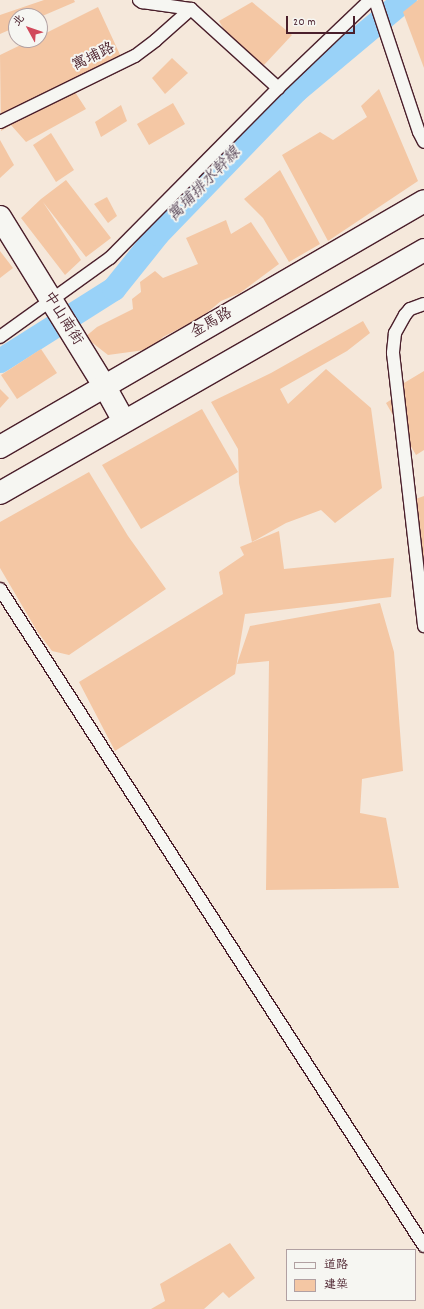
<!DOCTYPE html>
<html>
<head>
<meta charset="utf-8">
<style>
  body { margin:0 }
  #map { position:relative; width:424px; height:1309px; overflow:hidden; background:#f5e8db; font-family:Dekko,"LXGW WenKai TC",sans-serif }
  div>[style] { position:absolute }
  .canal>* { height:24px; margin:-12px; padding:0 12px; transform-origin:12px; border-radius:12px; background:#99d2f8 }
  .building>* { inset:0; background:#f4c7a4 }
  .roads { filter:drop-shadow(1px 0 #4a1f2b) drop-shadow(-1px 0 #4a1f2b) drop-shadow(0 1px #4a1f2b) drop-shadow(0 -1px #4a1f2b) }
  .lane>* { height:12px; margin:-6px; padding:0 6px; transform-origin:6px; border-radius:6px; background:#f6f6f2 }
  .street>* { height:22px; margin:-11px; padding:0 11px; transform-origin:11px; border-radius:11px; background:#f6f6f2 }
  span { translate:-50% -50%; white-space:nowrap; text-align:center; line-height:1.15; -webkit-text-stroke:4px #f6f6f2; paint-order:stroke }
  .street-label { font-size:15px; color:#4a1f2b }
  .water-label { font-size:16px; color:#5e4c5e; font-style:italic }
  .legend { position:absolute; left:286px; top:1249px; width:130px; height:52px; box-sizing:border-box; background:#f6f6f2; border:1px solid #b1a0a2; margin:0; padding:5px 7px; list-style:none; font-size:12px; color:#4a1f2b }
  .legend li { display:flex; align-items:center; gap:8px; height:20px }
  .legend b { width:20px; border:1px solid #b1a0a2 }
  .north { position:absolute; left:8px; top:8px; width:40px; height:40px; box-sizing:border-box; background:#f6f6f2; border:1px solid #b1a0a2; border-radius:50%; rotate:310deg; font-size:11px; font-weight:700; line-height:16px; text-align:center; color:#4a1f2b }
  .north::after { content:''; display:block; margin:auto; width:14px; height:18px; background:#d1495b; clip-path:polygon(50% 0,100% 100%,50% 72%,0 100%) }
  .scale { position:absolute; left:286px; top:16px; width:69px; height:18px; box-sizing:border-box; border:2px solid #4a1f2b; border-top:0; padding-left:5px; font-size:12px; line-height:14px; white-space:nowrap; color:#4a1f2b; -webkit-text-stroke:3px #f6f6f2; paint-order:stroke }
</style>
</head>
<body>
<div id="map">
  <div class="canal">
    <div style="left:0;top:361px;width:135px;rotate:-32.3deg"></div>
    <div style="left:114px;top:289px;width:70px;rotate:-51.3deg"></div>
    <div style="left:158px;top:234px;width:199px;rotate:-46deg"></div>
    <div style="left:296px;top:91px;width:142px;rotate:-39.9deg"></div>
  </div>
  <div class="building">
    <div style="clip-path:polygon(44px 0,74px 0,75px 2px,40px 17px,16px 16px,16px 27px,0 34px,0 15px)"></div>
    <div style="clip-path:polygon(418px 0,424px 0,424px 68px,403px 12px)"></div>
    <div style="clip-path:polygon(252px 2px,292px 35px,264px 65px,230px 40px,219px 21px)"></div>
    <div style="clip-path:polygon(98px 7px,122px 59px,17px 122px,75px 92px,86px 109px,26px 142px,11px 125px,1px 131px,0 55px,31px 40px,40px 40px,40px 36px)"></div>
    <div style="clip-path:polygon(172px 58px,188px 73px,165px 94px,152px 78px)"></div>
    <div style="clip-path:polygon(379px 89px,418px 181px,328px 241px,282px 155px,320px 132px,333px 140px,367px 117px,361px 106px)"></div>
    <div style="clip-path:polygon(173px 103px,185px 124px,149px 145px,137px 124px)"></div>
    <div style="clip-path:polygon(121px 105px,127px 121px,101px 137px,95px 122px)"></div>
    <div style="clip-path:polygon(51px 133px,74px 170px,56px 182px,33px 145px)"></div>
    <div style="clip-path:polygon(0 140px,14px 165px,0 178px)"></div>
    <div style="clip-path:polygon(280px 170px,320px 244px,289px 262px,263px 218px,244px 199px)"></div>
    <div style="clip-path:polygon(66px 180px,111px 238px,86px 257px,43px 202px,81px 260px,65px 275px,21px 218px,41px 199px)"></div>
    <div style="clip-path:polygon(107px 197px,117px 216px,108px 223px,94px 204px)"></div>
    <div style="clip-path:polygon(226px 220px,231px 234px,251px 222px,279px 264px,240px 293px,221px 301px,202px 317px,163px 337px,152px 349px,108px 355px,85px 337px,97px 327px,133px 309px,132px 299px,141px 292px,140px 282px,155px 271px,163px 278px,198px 264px,186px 238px)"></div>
    <div style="clip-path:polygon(0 251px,13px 268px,0 278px)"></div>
    <div style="clip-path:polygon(363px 321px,370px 333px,347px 351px,280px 389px,288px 404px,326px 369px,371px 408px,382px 488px,335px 523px,321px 510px,286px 523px,252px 542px,239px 483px,238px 449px,211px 402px,271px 373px)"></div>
    <div style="clip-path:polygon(41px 349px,57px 373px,17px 399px,1px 375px)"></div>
    <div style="clip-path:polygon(424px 371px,424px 450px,416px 455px,386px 403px,395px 397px,394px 389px)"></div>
    <div style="clip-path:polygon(0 389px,9px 398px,0 408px)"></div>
    <div style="clip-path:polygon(202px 409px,238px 472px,141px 529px,102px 465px)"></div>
    <div style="clip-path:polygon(89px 472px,128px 536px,166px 589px,69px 655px,52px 651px,37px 631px,0 568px,0 522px)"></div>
    <div style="clip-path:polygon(424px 496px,424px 617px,410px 501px)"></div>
    <div style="clip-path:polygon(279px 531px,284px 569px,394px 558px,391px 597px,245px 614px,235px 674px,115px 751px,79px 682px,223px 594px,219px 572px,244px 555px,240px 547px)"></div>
    <div style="clip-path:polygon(380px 603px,394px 652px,403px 771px,362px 779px,360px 813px,386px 818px,399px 888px,266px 890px,269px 661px,237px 664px,250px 626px)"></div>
    <div style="clip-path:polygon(230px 1243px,255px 1278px,229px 1298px,223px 1292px,204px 1309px,151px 1309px,165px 1301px,160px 1284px)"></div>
  </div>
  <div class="roads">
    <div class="lane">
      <div style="left:139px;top:0;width:4px;rotate:34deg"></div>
      <div style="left:142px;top:2px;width:49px;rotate:8.1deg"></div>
      <div style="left:191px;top:9px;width:118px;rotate:42.2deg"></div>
      <div style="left:375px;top:0;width:139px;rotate:71.6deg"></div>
      <div style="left:419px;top:132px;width:11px;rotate:63deg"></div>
      <div style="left:0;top:122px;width:150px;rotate:-26.1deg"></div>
      <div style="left:135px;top:56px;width:26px;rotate:-37deg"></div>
      <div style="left:156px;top:40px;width:47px;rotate:-41.5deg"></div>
      <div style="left:424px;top:304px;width:15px;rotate:160deg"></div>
      <div style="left:410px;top:309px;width:8px;rotate:130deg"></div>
      <div style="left:405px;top:315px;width:21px;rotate:119deg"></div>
      <div style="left:395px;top:333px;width:20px;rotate:96deg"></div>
      <div style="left:393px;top:353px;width:275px;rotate:83.5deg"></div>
      <div style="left:0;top:337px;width:135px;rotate:-35.7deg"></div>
      <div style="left:110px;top:258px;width:239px;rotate:-45.3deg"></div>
      <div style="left:278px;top:88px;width:127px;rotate:-43.7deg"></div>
      <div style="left:0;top:589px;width:782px;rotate:57.16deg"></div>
    </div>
    <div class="street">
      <div style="left:0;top:217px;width:200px;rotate:58.3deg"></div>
      <div style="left:105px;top:387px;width:39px;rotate:61deg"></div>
      <div style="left:0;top:447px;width:490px;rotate:-30.1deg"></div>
      <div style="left:0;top:493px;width:489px;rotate:-29.8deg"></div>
    </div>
  </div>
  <div class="street-label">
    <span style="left:94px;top:58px;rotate:-26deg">寓埔路</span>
    <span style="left:62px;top:319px;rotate:58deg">中山南街</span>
    <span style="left:212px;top:324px;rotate:-30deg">金馬路</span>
  </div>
  <div class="water-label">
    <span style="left:205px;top:185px;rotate:-46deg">寓埔排水幹線</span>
  </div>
  <ul class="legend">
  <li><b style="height:5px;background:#f6f6f2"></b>道路</li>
  <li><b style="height:11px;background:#f4c7a4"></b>建築</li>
  </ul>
  <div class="north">北</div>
  <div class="scale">20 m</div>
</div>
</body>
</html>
